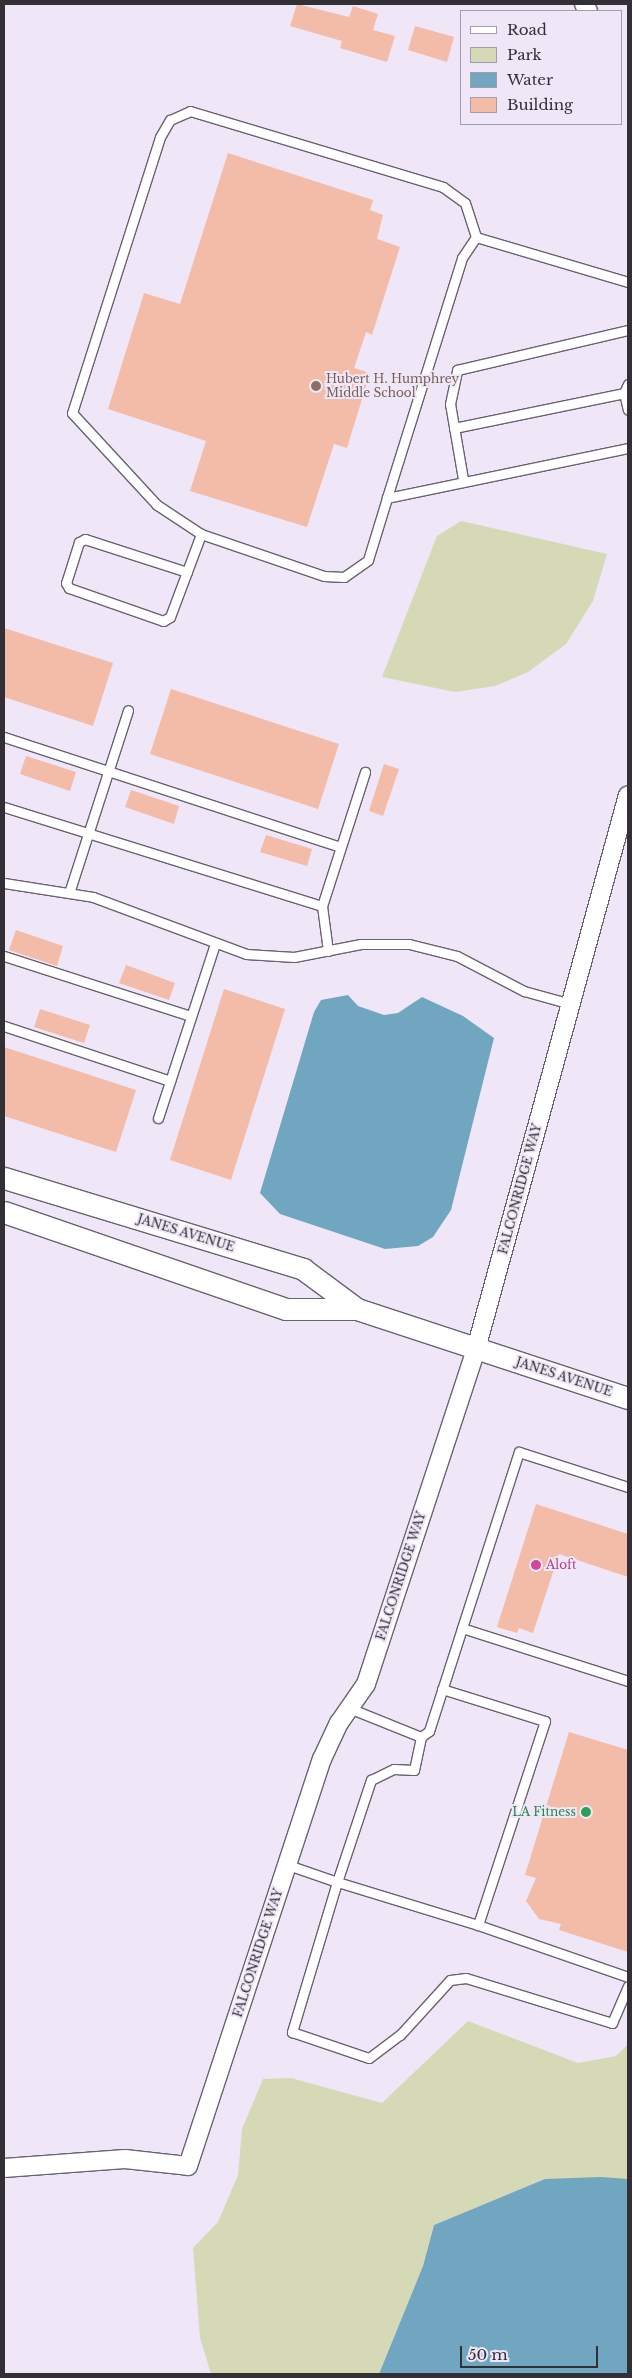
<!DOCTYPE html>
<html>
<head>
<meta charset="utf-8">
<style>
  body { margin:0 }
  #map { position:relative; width:632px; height:2378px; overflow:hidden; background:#efe7f7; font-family:"Libre Baskerville",serif }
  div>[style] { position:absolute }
  .green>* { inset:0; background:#d5d9b6 }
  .water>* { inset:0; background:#71a6c1 }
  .building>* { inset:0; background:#f2bca8 }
  .roads { filter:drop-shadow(1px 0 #6a6270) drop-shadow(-1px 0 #6a6270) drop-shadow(0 1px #6a6270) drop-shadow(0 -1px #6a6270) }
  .service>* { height:9px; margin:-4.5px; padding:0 4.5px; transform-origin:4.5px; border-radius:4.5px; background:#fff }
  .minor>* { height:18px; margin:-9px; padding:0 9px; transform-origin:9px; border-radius:9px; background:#fff }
  .tertiary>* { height:21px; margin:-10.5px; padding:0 10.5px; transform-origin:10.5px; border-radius:10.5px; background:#fff }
  .dots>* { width:14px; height:14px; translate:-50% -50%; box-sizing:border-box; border:2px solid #efe7f7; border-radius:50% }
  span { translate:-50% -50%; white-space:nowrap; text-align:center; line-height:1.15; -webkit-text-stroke:4px #efe7f7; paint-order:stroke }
  .education-label { font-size:12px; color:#785e54 }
  .left { translate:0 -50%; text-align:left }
  .street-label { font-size:12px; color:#322f35 }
  .hotel-label { font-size:12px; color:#b23c85 }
  .leisure-label { font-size:12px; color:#27864d }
  .right { translate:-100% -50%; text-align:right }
  .frame { position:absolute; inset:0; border:5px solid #322f35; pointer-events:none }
  .legend { position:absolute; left:460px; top:10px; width:162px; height:115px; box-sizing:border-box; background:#efe7f7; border:1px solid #a39da9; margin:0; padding:6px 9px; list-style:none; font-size:15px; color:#322f35 }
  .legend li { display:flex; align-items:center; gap:10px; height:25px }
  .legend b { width:25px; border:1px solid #a39da9 }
  .scale { position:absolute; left:460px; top:2346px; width:138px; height:22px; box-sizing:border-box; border:2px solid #322f35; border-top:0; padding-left:6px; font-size:15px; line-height:18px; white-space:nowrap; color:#322f35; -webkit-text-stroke:4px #efe7f7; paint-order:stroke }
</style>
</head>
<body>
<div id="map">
  <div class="green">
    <div style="clip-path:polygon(461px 521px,607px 554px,593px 601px,566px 644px,528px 672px,495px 686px,455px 692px,382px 677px,437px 536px)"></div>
    <div style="clip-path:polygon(468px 2021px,578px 2063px,616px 2056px,628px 2044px,628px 2179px,545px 2179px,434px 2225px,423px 2266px,379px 2374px,211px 2374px,200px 2338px,193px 2248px,218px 2222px,238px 2175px,242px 2129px,263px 2079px,291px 2078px,382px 2103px)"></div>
  </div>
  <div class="water">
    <div style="clip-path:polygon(348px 995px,358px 1006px,384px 1015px,398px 1013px,422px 997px,463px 1016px,494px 1038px,451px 1210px,433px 1237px,418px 1246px,385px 1249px,280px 1214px,260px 1193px,314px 1012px,321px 1000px)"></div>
    <div style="clip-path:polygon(601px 2177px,628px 2179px,628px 2374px,379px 2374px,423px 2266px,434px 2225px,545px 2179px)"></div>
  </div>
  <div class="building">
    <div style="clip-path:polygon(297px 4px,349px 17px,353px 6px,378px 14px,373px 30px,395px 36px,387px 62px,340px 48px,342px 41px,290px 26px)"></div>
    <div style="clip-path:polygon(415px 26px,454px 37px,447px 62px,408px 50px)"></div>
    <div style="clip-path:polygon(228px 153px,373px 200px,370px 210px,383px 215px,377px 239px,400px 247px,372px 335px,366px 332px,354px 368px,370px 373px,347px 448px,334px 444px,307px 527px,190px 491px,206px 441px,108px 409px,144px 293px,180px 304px)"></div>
    <div style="clip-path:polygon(4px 628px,113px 663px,93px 726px,4px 697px)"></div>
    <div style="clip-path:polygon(171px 689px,339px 744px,318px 809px,150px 754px)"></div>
    <div style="clip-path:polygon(26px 756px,76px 772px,70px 791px,20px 774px)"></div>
    <div style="clip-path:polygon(384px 764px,399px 769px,383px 816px,369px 811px)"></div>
    <div style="clip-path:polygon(131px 790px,179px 806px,174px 824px,125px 807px)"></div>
    <div style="clip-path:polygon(266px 835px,312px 849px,307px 866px,260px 852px)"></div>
    <div style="clip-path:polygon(16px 930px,63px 946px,57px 966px,9px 950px)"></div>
    <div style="clip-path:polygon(126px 965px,175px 983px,169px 1000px,119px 983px)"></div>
    <div style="clip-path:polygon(224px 989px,285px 1009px,231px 1180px,170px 1160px)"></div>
    <div style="clip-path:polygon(40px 1009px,90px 1025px,84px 1043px,34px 1027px)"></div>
    <div style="clip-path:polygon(4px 1047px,136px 1090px,116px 1152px,4px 1116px)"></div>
    <div style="clip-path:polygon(536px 1504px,628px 1534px,628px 1577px,559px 1554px,533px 1633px,519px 1628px,517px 1633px,497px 1627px)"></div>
    <div style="clip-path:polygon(569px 1732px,628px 1750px,628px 1952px,559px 1930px,561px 1924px,539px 1919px,526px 1901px,536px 1878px,525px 1875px)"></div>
  </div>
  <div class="roads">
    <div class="service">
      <div style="left:476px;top:237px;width:159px;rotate:16.5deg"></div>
      <div style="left:628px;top:384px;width:10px;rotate:114deg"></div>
      <div style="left:624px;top:393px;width:17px;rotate:77deg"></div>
      <div style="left:454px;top:428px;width:174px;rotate:-11.6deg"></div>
      <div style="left:463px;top:479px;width:76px;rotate:-99.8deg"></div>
      <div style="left:450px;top:404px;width:35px;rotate:-78deg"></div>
      <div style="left:457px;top:370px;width:176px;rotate:-13.2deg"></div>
      <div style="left:201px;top:534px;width:53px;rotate:-146.6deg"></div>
      <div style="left:157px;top:505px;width:125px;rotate:-132.7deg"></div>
      <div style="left:72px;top:413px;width:290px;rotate:-72.3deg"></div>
      <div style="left:160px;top:137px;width:20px;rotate:-60deg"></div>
      <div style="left:170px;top:120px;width:22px;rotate:-24deg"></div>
      <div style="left:190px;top:111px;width:264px;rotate:16.7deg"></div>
      <div style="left:443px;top:187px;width:27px;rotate:36deg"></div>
      <div style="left:465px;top:203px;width:36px;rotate:72deg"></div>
      <div style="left:476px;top:237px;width:25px;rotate:124deg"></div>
      <div style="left:462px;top:258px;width:251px;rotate:107.4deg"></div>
      <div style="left:187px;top:572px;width:107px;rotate:-162.1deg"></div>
      <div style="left:85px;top:539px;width:7px;rotate:153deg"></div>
      <div style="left:79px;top:542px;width:43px;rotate:107.6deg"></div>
      <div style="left:66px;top:583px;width:6px;rotate:59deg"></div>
      <div style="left:69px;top:588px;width:100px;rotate:19.3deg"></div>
      <div style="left:163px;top:621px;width:8px;rotate:-30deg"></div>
      <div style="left:170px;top:617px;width:89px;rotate:-69.5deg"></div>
      <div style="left:201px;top:534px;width:130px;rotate:18.9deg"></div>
      <div style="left:324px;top:576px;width:20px;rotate:3deg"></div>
      <div style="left:344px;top:577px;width:29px;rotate:-35deg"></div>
      <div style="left:368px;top:560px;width:65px;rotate:-73deg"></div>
      <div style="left:387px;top:498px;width:246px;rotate:-11.7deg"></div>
      <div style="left:4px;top:737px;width:354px;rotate:18.1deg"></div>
      <div style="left:4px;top:807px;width:333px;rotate:17.3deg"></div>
      <div style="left:4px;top:883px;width:90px;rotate:8.9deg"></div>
      <div style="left:93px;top:897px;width:163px;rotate:20.4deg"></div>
      <div style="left:246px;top:954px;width:48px;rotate:3.6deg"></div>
      <div style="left:294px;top:957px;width:68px;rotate:-11deg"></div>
      <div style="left:361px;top:944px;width:48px"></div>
      <div style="left:409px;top:944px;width:49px;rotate:14deg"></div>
      <div style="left:457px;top:956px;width:76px;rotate:27.6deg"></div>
      <div style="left:524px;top:991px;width:49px;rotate:15.5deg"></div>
      <div style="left:69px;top:893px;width:192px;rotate:-72.1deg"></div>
      <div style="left:328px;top:951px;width:45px;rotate:-97.6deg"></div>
      <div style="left:322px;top:906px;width:141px;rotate:-72.2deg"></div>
      <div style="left:4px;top:956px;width:196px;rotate:17.8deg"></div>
      <div style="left:4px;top:1026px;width:175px;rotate:18.3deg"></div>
      <div style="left:158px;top:1118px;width:183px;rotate:-71.9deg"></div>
      <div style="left:462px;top:1628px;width:185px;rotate:-72.1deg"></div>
      <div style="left:519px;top:1452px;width:114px;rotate:17.8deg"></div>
      <div style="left:442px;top:1689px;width:108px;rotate:17.3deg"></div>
      <div style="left:545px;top:1721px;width:215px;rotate:108.2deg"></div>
      <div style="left:478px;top:1925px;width:159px;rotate:19.1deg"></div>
      <div style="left:349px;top:1708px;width:78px;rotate:21.9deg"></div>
      <div style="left:421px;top:1737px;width:10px;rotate:-37deg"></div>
      <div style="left:429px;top:1731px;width:108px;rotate:-72.2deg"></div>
      <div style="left:462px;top:1628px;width:174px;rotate:17.7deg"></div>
      <div style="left:288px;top:1865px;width:52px;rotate:19.1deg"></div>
      <div style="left:337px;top:1882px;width:108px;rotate:-71.6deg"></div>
      <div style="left:371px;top:1780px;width:25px;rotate:-26deg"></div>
      <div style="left:394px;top:1769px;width:20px;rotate:3deg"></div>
      <div style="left:414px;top:1770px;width:34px;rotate:-78deg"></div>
      <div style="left:478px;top:1925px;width:147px;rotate:-163deg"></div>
      <div style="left:337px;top:1882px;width:157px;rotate:106.7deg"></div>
      <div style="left:292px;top:2032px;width:81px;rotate:18.7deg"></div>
      <div style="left:369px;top:2058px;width:39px;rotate:-37deg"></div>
      <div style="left:400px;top:2035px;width:74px;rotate:-47.7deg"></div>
      <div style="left:450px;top:1980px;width:16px;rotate:-7deg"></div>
      <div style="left:466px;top:1978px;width:153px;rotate:17.1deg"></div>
      <div style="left:612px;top:2023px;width:40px;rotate:-66.6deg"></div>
    </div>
    <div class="minor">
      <div style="left:584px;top:4px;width:8px;rotate:60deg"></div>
      <div style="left:4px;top:2168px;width:121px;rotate:-4.3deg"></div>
      <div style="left:125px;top:2159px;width:63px;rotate:6.3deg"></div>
      <div style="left:188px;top:2166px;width:428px;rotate:-71.8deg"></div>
      <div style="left:322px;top:1759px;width:40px;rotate:-65deg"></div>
      <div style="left:339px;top:1723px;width:47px;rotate:-55.3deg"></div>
      <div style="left:366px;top:1684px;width:353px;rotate:-71.8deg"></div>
      <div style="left:476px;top:1349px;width:574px;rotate:-74.66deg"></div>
    </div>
    <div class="tertiary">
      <div style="left:4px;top:1178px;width:313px;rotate:16.9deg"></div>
      <div style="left:303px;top:1269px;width:67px;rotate:36.5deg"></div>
      <div style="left:4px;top:1212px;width:298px;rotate:19deg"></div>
      <div style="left:286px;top:1309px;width:71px"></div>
      <div style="left:357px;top:1309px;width:285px;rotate:18.2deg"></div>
    </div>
  </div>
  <div class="dots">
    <div style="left:316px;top:386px;background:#8d6e63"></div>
    <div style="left:536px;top:1565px;background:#d1479c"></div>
    <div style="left:586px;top:1812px;background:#2e9e5b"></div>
  </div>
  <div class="education-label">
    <span class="left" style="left:326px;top:386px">Hubert H. Humphrey<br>Middle School</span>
  </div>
  <div class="street-label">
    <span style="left:520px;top:1189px;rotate:-75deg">FALCONRIDGE WAY</span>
    <span style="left:186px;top:1233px;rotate:17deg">JANES AVENUE</span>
    <span style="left:564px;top:1377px;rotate:18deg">JANES AVENUE</span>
    <span style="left:401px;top:1576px;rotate:-72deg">FALCONRIDGE WAY</span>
    <span style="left:258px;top:1953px;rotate:-72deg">FALCONRIDGE WAY</span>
  </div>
  <div class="hotel-label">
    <span class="left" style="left:546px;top:1565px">Aloft</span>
  </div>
  <div class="leisure-label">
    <span class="right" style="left:576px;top:1812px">LA Fitness</span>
  </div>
  <div class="frame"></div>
  <ul class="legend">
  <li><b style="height:6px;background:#fff"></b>Road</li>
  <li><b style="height:14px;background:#d5d9b6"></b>Park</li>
  <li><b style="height:14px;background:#71a6c1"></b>Water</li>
  <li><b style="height:14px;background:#f2bca8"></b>Building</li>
  </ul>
  <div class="scale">50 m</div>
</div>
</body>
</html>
